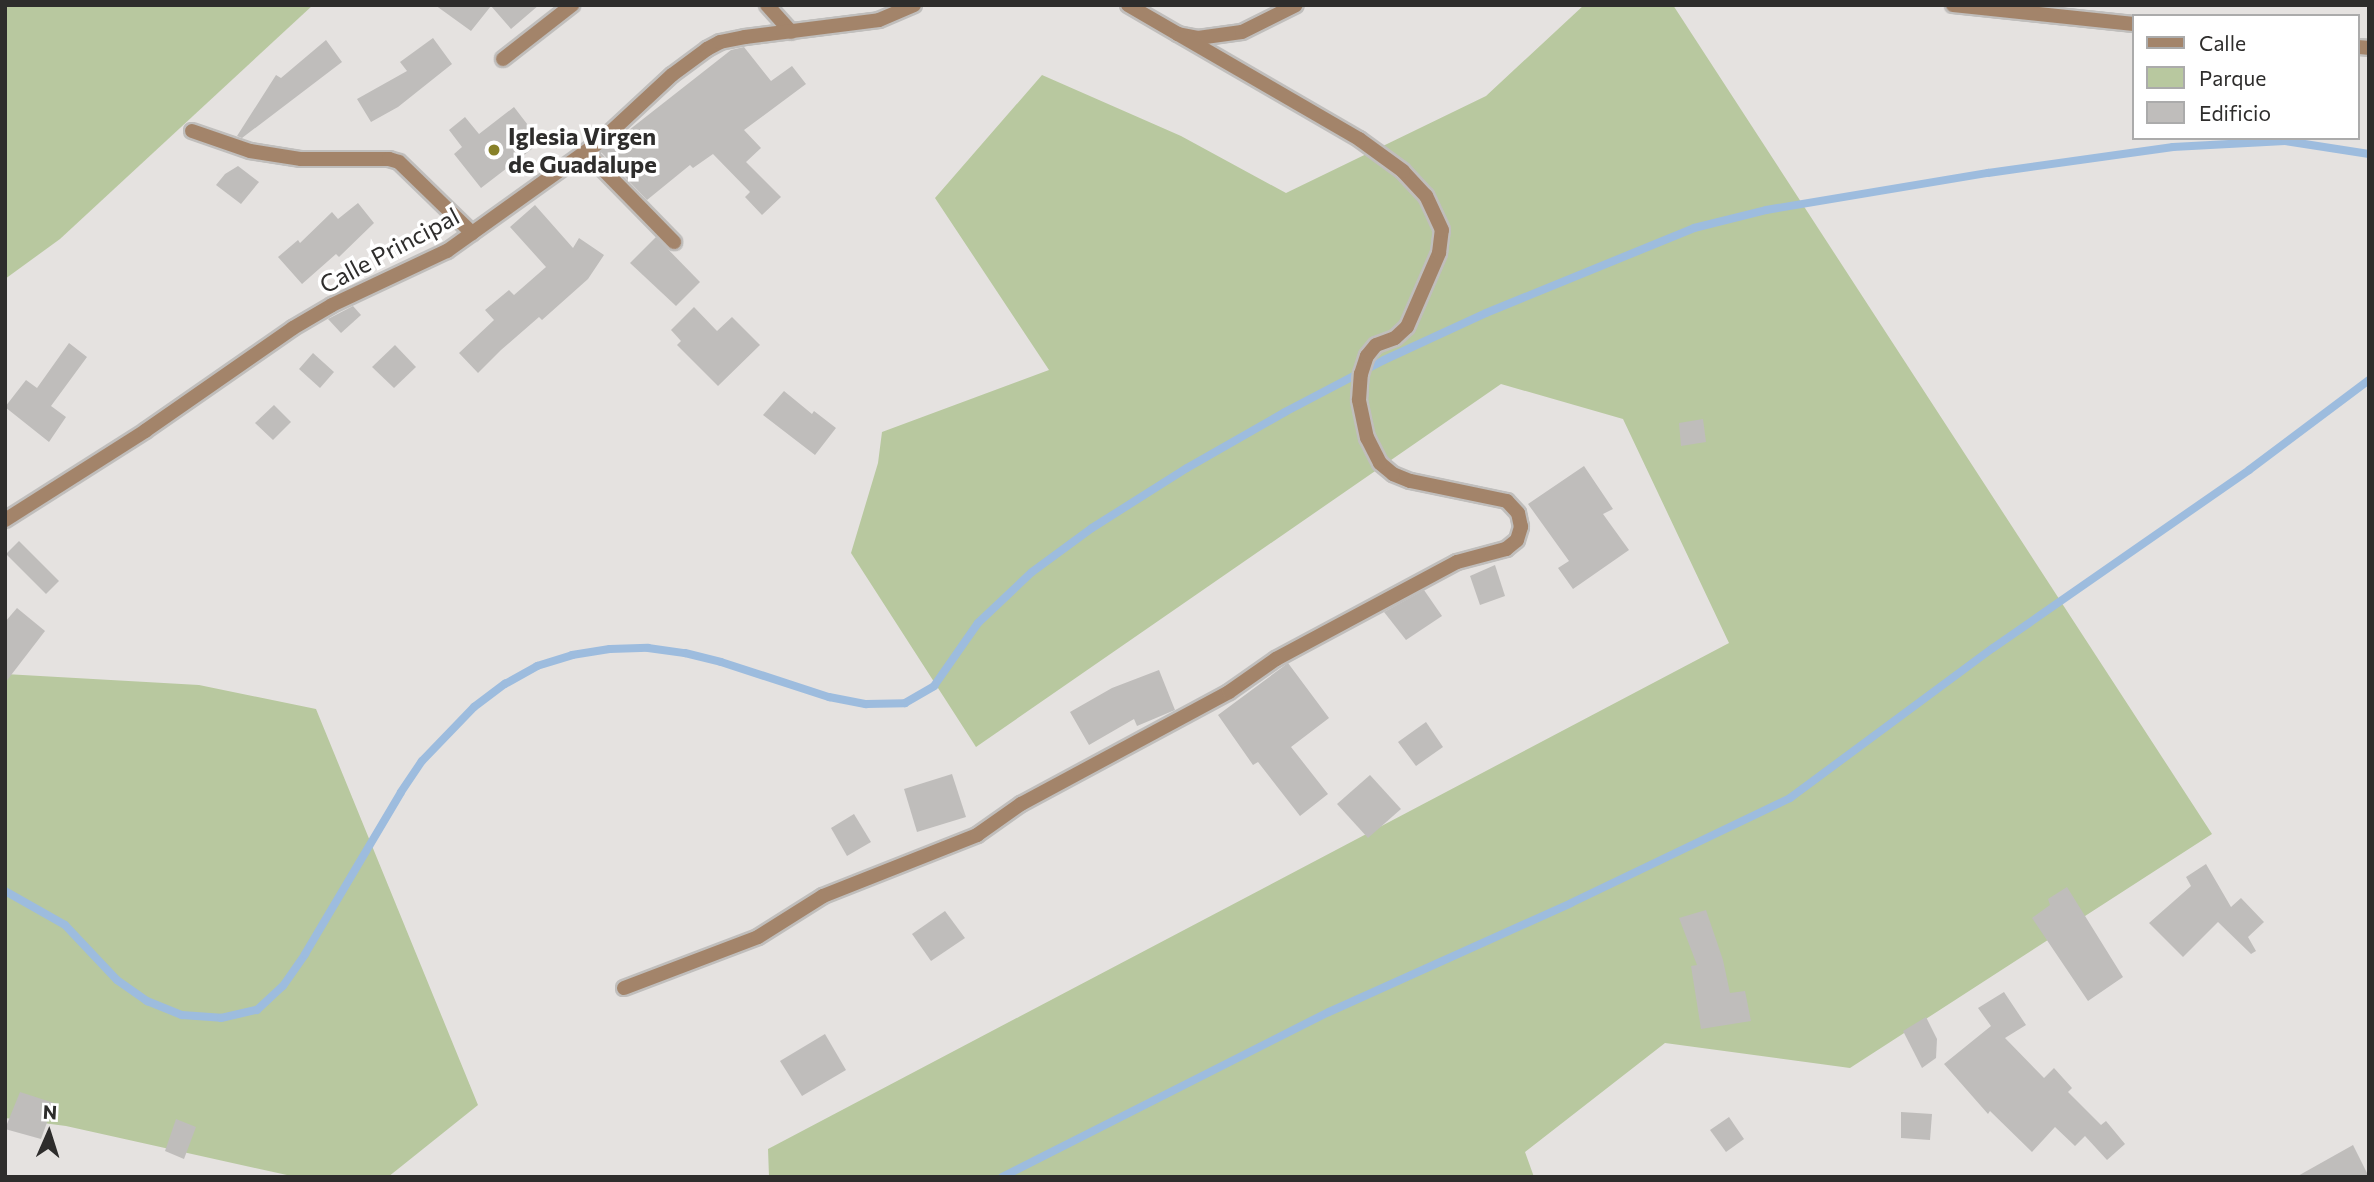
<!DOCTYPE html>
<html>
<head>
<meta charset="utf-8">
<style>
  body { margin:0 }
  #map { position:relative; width:2374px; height:1182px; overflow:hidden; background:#e5e2e0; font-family:Commissioner,sans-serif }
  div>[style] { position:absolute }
  .green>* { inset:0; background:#b8c89f }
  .stream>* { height:8px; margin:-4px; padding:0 4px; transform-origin:4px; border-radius:4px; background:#9dbcde }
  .building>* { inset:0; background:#bfbdbb }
  .roads { filter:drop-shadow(2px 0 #c0bebc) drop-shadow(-2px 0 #c0bebc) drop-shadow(0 2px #c0bebc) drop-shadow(0 -2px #c0bebc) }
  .street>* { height:14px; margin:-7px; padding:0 7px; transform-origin:7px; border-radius:7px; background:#a3846a }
  .dots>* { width:19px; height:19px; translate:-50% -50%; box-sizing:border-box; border:4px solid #fff; border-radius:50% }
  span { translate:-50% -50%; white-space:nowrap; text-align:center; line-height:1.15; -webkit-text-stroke:7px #fff; paint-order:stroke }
  .poi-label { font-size:24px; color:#2e2d2c; font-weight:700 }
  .left { translate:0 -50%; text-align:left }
  .street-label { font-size:24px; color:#2e2d2c }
  .frame { position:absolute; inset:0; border:7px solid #2e2d2c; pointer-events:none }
  .legend { position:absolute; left:2132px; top:14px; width:228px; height:126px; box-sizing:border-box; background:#fff; border:2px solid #ababab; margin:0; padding:9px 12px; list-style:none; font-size:21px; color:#2e2d2c }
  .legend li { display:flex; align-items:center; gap:14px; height:35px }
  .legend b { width:35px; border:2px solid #ababab }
  .north { position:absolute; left:14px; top:1098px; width:70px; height:70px; -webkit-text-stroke:5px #fff; paint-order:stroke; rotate:3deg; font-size:19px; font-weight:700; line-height:28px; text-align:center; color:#2e2d2c }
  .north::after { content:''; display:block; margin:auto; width:24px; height:32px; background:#2e2d2c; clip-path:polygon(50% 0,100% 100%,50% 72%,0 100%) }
</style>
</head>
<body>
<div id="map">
  <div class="green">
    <div style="clip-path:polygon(5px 5px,313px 5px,60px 239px,5px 279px)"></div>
    <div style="clip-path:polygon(1584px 5px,1673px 5px,2212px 834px,1850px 1068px,1665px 1043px,1525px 1152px,1534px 1177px,769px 1177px,768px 1149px,1729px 643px,1623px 419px,1501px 384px,976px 747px,851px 553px,878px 463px,882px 432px,1049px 370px,935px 198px,1042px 75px,1181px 136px,1286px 193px,1486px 96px)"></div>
    <div style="clip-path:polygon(5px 674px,199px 685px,316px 709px,478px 1105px,388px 1177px,296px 1177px,66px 1126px,5px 1118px)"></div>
  </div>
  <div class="stream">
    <div style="left:5px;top:891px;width:69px;rotate:29.5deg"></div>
    <div style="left:65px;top:925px;width:76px;rotate:46.6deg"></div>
    <div style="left:117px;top:980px;width:37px;rotate:35deg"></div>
    <div style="left:147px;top:1001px;width:38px;rotate:22deg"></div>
    <div style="left:182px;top:1015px;width:39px;rotate:4deg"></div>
    <div style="left:221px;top:1018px;width:37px;rotate:-13deg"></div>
    <div style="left:257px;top:1010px;width:35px;rotate:-43deg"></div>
    <div style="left:283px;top:986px;width:39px;rotate:-55deg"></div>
    <div style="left:305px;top:954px;width:188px;rotate:-59.3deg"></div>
    <div style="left:401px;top:792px;width:37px;rotate:-56deg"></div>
    <div style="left:422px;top:761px;width:75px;rotate:-46.1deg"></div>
    <div style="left:474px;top:707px;width:39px;rotate:-37deg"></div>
    <div style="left:505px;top:684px;width:37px;rotate:-29deg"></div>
    <div style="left:537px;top:666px;width:37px;rotate:-17deg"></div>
    <div style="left:572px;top:655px;width:38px;rotate:-9deg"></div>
    <div style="left:610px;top:649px;width:38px;rotate:-2deg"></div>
    <div style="left:648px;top:648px;width:37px;rotate:8deg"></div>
    <div style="left:685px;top:653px;width:37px;rotate:14deg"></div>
    <div style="left:721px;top:662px;width:114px;rotate:18deg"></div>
    <div style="left:829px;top:697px;width:38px;rotate:11deg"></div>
    <div style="left:866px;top:704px;width:39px;rotate:-1deg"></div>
    <div style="left:905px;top:703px;width:34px;rotate:-30deg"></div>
    <div style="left:934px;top:686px;width:77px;rotate:-55.1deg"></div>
    <div style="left:978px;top:623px;width:74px;rotate:-43.4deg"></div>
    <div style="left:1032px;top:572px;width:74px;rotate:-36.3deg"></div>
    <div style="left:1092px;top:528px;width:112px;rotate:-32.3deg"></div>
    <div style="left:1187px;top:468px;width:113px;rotate:-29.7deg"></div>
    <div style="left:1285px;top:412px;width:112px;rotate:-27.7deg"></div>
    <div style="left:1384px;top:360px;width:112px;rotate:-24.7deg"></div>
    <div style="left:1486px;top:313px;width:225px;rotate:-22.2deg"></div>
    <div style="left:1694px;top:228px;width:74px;rotate:-14deg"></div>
    <div style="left:1766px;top:210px;width:225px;rotate:-9.5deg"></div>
    <div style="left:1988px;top:173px;width:187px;rotate:-8deg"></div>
    <div style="left:2173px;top:147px;width:112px;rotate:-3.1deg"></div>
    <div style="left:2285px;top:141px;width:85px;rotate:8.8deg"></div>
    <div style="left:1002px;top:1177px;width:366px;rotate:-26.8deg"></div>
    <div style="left:1329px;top:1012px;width:265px;rotate:-24.2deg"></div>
    <div style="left:1571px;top:903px;width:243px;rotate:-25.6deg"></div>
    <div style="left:1790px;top:798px;width:252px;rotate:-36.5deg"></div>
    <div style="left:1993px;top:648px;width:312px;rotate:-34.8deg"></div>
    <div style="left:2249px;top:470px;width:150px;rotate:-36.9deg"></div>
  </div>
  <div class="building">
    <div style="clip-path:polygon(435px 5px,539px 5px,511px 29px,491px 6px,471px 31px)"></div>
    <div style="clip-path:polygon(433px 38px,452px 64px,398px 107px,371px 122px,357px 99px,407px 71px,400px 62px)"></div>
    <div style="clip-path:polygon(326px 40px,342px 62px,242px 138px,237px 136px,276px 75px,281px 78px)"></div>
    <div style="clip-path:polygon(744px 47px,771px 81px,792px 66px,806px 84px,744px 130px,761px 148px,746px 162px,781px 197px,762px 215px,745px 197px,750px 192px,713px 154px,693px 168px,690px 165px,647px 200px,601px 152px,731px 50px)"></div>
    <div style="clip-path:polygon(514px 107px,541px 142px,481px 188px,454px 154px,462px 147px,449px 130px,465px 117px,479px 134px)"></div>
    <div style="clip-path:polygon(238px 166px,259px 182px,241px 204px,216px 185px,225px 174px)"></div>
    <div style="clip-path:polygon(358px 203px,374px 223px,339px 257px,336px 254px,302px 284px,278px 257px,298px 240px,300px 243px,332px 212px,338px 219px)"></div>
    <div style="clip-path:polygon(535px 205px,573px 248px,579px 238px,604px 255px,588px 279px,542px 320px,539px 317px,501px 350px,478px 373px,459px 353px,494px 320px,485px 310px,509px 290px,514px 295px,546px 267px,510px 227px)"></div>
    <div style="clip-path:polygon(656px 237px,700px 282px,676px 306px,630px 263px)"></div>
    <div style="clip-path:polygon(353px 306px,361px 315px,341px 333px,328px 319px)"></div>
    <div style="clip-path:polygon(694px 307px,717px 331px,732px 317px,760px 345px,718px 386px,677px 345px,681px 341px,671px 330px)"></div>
    <div style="clip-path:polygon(69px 343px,87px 357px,51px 406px,66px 417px,49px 442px,5px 407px,26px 380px,37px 388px)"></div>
    <div style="clip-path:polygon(395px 345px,416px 367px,394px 388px,372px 367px)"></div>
    <div style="clip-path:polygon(313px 353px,334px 372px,320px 388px,299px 369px)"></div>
    <div style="clip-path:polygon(784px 391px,812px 414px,814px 411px,836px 428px,815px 455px,763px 415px)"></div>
    <div style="clip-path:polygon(274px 405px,291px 422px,273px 440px,255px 423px)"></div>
    <div style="clip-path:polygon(1703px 419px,1706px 442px,1681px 446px,1679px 423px)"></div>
    <div style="clip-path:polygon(1584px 466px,1613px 509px,1603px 514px,1629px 550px,1573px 589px,1558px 568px,1569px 561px,1528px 504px)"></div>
    <div style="clip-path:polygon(19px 541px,59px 581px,46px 594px,6px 554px)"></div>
    <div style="clip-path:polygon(1495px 565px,1505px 596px,1480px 605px,1470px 576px)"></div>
    <div style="clip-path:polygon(1424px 590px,1442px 616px,1406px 640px,1384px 612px)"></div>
    <div style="clip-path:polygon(17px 608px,45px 631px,5px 683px,5px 622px)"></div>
    <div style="clip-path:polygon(1288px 663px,1329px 718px,1291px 747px,1328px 794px,1300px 816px,1258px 762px,1253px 765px,1218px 715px)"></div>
    <div style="clip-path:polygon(1159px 670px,1175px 710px,1137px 726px,1134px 719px,1089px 745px,1070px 712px,1112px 688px)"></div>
    <div style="clip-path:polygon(1426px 722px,1443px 747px,1416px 766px,1398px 742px)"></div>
    <div style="clip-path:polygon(952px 774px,966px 817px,917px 832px,904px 789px)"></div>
    <div style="clip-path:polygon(1370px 775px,1401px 809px,1368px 838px,1337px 804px)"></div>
    <div style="clip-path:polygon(854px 814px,871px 842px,847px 856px,831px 828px)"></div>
    <div style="clip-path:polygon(2206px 864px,2231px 907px,2241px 898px,2264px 922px,2248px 937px,2256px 951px,2251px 954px,2218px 922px,2183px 957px,2149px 923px,2191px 886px,2186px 877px)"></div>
    <div style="clip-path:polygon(2067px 887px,2123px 977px,2088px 1001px,2032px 918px,2050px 905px,2048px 899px)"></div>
    <div style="clip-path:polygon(1706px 910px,1723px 960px,1730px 993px,1745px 991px,1751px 1021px,1701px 1029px,1691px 966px,1697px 965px,1679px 918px)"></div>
    <div style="clip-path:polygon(945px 911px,965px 938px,931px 961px,912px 934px)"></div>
    <div style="clip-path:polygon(2004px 992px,2026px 1025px,2005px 1038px,2044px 1078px,2054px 1068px,2072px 1088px,2068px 1092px,2101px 1125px,2106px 1121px,2125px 1144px,2107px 1160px,2085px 1136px,2075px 1146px,2055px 1127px,2032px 1152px,1990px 1111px,1988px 1114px,1944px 1064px,1991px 1026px,1978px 1008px)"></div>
    <div style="clip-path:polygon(1926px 1017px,1937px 1039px,1936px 1058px,1922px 1068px,1903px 1031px)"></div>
    <div style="clip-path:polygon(825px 1034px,846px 1070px,802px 1096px,780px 1061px)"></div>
    <div style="clip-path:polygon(20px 1092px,54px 1103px,41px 1139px,5px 1129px)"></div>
    <div style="clip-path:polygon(1901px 1112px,1932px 1114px,1930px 1140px,1901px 1138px)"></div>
    <div style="clip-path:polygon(1729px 1117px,1744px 1139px,1726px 1152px,1710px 1130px)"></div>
    <div style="clip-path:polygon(176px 1119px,196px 1127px,184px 1159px,165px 1151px)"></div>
    <div style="clip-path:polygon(2353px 1145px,2369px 1177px,2296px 1177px)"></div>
  </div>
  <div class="roads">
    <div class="street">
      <div style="left:767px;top:5px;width:36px;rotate:48deg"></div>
      <div style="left:1128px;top:5px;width:58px;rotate:30.1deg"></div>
      <div style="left:1178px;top:34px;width:20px;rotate:11deg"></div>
      <div style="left:1198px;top:38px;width:44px;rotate:-7.8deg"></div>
      <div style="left:1242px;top:32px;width:60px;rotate:-26.6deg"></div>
      <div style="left:1953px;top:5px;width:182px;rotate:6deg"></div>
      <div style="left:2358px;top:47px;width:11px;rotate:5deg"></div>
      <div style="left:503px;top:59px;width:88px;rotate:-38deg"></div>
      <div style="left:192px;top:131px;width:61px;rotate:19deg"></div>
      <div style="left:250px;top:151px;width:52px;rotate:8.9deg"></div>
      <div style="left:301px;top:159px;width:88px"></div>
      <div style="left:389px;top:159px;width:10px;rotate:17deg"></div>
      <div style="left:399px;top:162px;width:102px;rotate:44.2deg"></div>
      <div style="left:586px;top:152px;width:126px;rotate:45.6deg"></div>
      <div style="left:5px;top:520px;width:166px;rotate:-32.4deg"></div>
      <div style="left:145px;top:431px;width:180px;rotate:-34.8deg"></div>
      <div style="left:293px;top:328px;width:45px;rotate:-30.5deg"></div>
      <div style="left:332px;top:305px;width:127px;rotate:-25.2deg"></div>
      <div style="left:447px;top:251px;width:191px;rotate:-35.6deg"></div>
      <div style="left:602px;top:140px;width:96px;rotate:-42.9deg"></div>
      <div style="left:672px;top:75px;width:44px;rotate:-36.6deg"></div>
      <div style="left:707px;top:49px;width:15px;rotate:-28deg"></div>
      <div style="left:720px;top:42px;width:25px;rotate:-11deg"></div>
      <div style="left:745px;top:37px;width:135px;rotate:-7.2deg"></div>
      <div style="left:879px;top:20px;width:38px;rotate:-23deg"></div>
      <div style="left:624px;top:988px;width:143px;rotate:-20.8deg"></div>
      <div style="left:758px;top:937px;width:77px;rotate:-32.2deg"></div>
      <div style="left:823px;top:896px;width:166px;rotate:-21.6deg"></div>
      <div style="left:977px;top:835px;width:54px;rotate:-35.2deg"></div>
      <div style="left:1021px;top:804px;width:236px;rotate:-28.3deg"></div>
      <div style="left:1229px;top:692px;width:57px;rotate:-35.1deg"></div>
      <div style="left:1276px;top:659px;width:205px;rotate:-28.2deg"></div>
      <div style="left:1457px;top:562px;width:51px;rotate:-14.9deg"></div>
      <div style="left:1506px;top:549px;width:14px;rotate:-39deg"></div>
      <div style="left:1517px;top:540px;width:14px;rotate:-73deg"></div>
      <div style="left:1521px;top:527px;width:14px;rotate:-102deg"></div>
      <div style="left:1518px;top:513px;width:16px;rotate:-133deg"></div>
      <div style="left:1507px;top:501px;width:99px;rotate:-168.3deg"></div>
      <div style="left:1410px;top:481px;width:18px;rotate:-158deg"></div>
      <div style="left:1393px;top:474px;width:17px;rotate:-140deg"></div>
      <div style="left:1380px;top:463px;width:28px;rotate:-117deg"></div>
      <div style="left:1367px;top:438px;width:39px;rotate:-102deg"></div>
      <div style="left:1359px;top:400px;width:26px;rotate:-86deg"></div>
      <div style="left:1361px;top:374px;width:19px;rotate:-72deg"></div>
      <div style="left:1367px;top:356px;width:14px;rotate:-51deg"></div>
      <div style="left:1376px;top:345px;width:20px;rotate:-20deg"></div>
      <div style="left:1395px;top:338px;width:16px;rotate:-43deg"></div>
      <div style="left:1407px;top:327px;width:81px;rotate:-66.6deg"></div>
      <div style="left:1439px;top:253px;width:23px;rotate:-83deg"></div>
      <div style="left:1442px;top:230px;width:38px;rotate:-115deg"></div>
      <div style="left:1426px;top:196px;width:34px;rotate:-133deg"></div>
      <div style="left:1403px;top:171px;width:54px;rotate:-144deg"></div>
      <div style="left:1359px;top:139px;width:209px;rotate:-149.9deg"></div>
    </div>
  </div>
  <div class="dots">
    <div style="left:494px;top:150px;background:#888129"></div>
  </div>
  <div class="poi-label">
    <span class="left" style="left:508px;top:150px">Iglesia Virgen<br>de Guadalupe</span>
  </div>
  <div class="street-label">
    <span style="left:389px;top:250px;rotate:-28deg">Calle Principal</span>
  </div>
  <div class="frame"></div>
  <ul class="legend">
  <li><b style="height:9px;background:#a3846a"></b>Calle</li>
  <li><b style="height:19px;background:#b8c89f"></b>Parque</li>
  <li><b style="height:19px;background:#bfbdbb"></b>Edificio</li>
  </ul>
  <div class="north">N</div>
</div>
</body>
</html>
